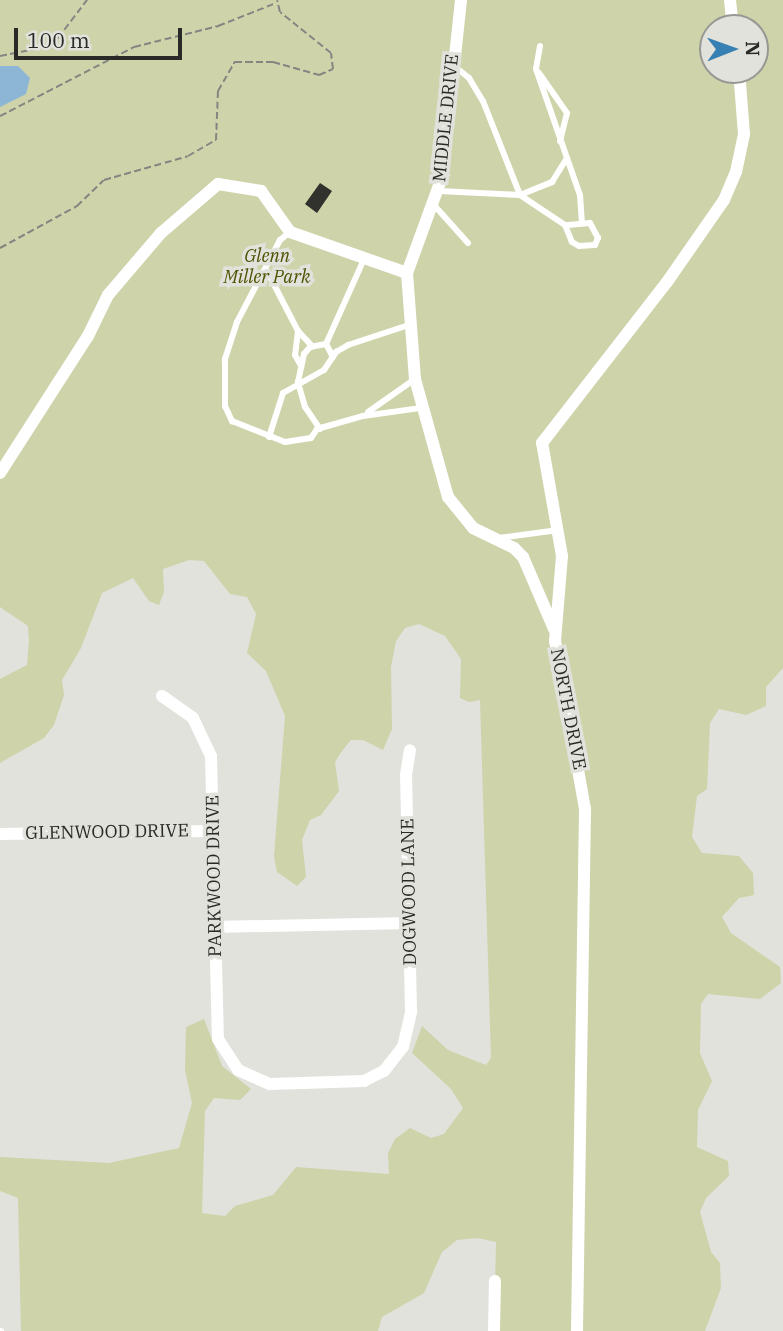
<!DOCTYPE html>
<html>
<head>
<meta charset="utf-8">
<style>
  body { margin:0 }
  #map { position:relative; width:783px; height:1331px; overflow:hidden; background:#e1e2db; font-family:"IBM Plex Serif",serif }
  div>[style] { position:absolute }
  .green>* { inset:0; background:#ced3aa }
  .water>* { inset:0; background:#8cb5d6 }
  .building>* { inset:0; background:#31322d }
  .path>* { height:2px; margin-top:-1px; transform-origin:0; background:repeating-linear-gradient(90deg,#858581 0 7px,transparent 0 10.5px) }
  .service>* { height:6px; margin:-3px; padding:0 3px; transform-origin:3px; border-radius:3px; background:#fff }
  .minor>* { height:12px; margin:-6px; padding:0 6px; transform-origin:6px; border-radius:6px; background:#fff }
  span { translate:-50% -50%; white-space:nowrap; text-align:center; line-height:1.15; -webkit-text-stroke:7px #e1e2db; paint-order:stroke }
  .street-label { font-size:18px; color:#292927 }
  .park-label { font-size:18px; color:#4f5200; font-style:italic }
  .north { position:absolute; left:699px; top:14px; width:70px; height:70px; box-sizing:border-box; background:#e1e2db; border:2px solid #979893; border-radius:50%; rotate:89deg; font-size:19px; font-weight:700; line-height:28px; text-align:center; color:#292927 }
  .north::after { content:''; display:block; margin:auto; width:24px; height:32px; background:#3780b4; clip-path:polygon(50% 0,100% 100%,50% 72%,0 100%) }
  .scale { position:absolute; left:14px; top:28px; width:168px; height:32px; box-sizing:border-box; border:4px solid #292927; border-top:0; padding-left:9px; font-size:21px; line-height:24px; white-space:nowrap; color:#292927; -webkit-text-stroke:5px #e1e2db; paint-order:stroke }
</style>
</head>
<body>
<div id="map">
  <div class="green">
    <div style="clip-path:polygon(evenodd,0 0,783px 0,783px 668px,766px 687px,766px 706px,746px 715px,719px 709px,710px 723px,707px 789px,697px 796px,692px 837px,702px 853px,739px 856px,753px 873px,754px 895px,739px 898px,722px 917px,731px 933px,780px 967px,781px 983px,760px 999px,708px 994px,701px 1004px,700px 1053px,712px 1081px,698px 1110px,697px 1147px,728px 1161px,729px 1176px,706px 1198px,700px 1212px,711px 1252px,720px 1263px,721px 1288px,705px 1331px,494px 1331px,496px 1242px,478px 1238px,457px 1240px,442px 1252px,424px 1293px,382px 1317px,378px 1331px,21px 1331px,18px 1198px,0 1191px,0 1157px,109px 1163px,179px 1148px,192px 1103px,185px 1070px,186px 1027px,204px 1019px,222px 1066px,251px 1089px,240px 1100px,214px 1098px,205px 1111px,202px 1213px,225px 1216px,235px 1206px,273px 1195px,296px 1167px,389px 1174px,388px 1153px,395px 1139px,410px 1128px,431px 1138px,444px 1134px,463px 1108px,451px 1089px,412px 1053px,422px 1026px,448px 1050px,486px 1065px,491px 1058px,480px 700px,469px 702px,460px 698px,461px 659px,445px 636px,419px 624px,405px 628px,396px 641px,391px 667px,392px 729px,383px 750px,363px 740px,351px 740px,342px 751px,335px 762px,339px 791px,321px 815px,310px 820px,302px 840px,306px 877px,297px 886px,277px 872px,274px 856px,285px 716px,266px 671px,247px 653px,256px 614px,247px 597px,230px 594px,204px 561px,189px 560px,163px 569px,164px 592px,159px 605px,149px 601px,133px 578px,102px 593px,81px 648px,62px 680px,64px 695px,54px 725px,44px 738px,0 763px,0 679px,27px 665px,29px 641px,28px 626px,0 607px,0 0,713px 28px,755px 28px,755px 70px,713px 70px,713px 28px)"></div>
  </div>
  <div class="water">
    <div style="clip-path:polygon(0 66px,18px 66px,30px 78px,26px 94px,0 107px)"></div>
  </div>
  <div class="building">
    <div style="clip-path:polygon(320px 183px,332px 191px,317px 213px,305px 204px)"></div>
  </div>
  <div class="path">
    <div style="left:0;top:56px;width:46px;rotate:-11.3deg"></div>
    <div style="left:45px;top:47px;width:16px;rotate:-35deg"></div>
    <div style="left:58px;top:38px;width:48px;rotate:-52.7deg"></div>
    <div style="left:0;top:116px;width:151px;rotate:-27.2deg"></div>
    <div style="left:134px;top:47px;width:87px;rotate:-14deg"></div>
    <div style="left:218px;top:26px;width:62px;rotate:-21.6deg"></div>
    <div style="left:0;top:248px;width:88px;rotate:-28.6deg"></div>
    <div style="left:77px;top:206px;width:37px;rotate:-44deg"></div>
    <div style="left:104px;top:180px;width:87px;rotate:-15.9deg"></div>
    <div style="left:188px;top:156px;width:32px;rotate:-30deg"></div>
    <div style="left:216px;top:140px;width:49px;rotate:-87.7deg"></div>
    <div style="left:218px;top:91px;width:34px;rotate:-60deg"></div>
    <div style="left:235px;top:62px;width:38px"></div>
    <div style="left:273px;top:62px;width:48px;rotate:15.8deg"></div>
    <div style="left:319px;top:75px;width:15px;rotate:-23deg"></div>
    <div style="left:333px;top:69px;width:16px;rotate:-97deg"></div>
    <div style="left:331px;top:53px;width:65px;rotate:-141.2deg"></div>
    <div style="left:280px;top:12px;width:12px;rotate:-104deg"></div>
  </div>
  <div class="service">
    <div style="left:540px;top:46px;width:23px;rotate:100deg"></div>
    <div style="left:536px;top:69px;width:133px;rotate:70.8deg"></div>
    <div style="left:580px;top:195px;width:26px;rotate:86deg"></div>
    <div style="left:453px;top:65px;width:21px;rotate:39deg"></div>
    <div style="left:469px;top:78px;width:27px;rotate:59deg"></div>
    <div style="left:483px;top:101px;width:101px;rotate:68.5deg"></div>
    <div style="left:520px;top:195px;width:35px;rotate:-22deg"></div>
    <div style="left:552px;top:182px;width:28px;rotate:-58deg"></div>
    <div style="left:539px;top:73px;width:49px;rotate:55deg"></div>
    <div style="left:567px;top:113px;width:29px;rotate:104deg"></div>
    <div style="left:439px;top:191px;width:81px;rotate:2.8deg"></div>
    <div style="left:520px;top:195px;width:54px;rotate:33.7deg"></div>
    <div style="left:565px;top:225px;width:18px;rotate:68deg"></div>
    <div style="left:572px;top:242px;width:8px;rotate:30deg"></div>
    <div style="left:579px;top:246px;width:16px;rotate:-4deg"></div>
    <div style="left:595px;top:245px;width:8px;rotate:-67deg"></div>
    <div style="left:598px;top:238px;width:17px;rotate:-118deg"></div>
    <div style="left:590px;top:223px;width:25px;rotate:175deg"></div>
    <div style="left:434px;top:205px;width:51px;rotate:48.2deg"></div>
    <div style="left:290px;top:232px;width:13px;rotate:141deg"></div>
    <div style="left:280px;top:240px;width:93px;rotate:117.7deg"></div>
    <div style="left:237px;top:322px;width:40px;rotate:108deg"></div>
    <div style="left:225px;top:360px;width:46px;rotate:90deg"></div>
    <div style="left:225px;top:406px;width:17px;rotate:65deg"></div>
    <div style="left:232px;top:421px;width:57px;rotate:21.6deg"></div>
    <div style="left:285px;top:442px;width:26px;rotate:-9deg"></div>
    <div style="left:311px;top:438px;width:11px;rotate:-56deg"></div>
    <div style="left:317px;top:429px;width:48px;rotate:-15.8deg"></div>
    <div style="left:363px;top:416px;width:59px;rotate:-7.9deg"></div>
    <div style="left:267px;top:271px;width:68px;rotate:62.7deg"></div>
    <div style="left:298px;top:331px;width:21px;rotate:47deg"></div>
    <div style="left:298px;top:331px;width:24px;rotate:97deg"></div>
    <div style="left:295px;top:355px;width:13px;rotate:61deg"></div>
    <div style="left:333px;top:357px;width:15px;rotate:-118deg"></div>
    <div style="left:326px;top:344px;width:93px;rotate:-65.9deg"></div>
    <div style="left:368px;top:412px;width:57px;rotate:-35.1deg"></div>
    <div style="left:320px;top:429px;width:27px;rotate:-124deg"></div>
    <div style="left:305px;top:407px;width:26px;rotate:-106deg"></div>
    <div style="left:298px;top:382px;width:29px;rotate:-78deg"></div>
    <div style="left:304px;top:354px;width:9px;rotate:-49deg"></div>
    <div style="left:310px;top:347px;width:16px;rotate:-11deg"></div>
    <div style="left:269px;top:437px;width:46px;rotate:-72.3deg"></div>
    <div style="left:283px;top:393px;width:47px;rotate:-29.3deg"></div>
    <div style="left:324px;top:370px;width:22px;rotate:-56deg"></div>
    <div style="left:336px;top:352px;width:14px;rotate:-30deg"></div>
    <div style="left:348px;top:345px;width:64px;rotate:-18.2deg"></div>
    <div style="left:499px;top:538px;width:60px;rotate:-7.7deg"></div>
    <div style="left:0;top:1331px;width:1px"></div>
  </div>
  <div class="minor">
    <div style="left:461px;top:0;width:178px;rotate:96.1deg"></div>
    <div style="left:442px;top:177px;width:102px;rotate:110deg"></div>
    <div style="left:407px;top:273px;width:106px;rotate:85.7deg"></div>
    <div style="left:415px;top:379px;width:123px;rotate:74.4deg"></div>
    <div style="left:448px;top:497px;width:40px;rotate:51deg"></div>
    <div style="left:473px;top:528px;width:46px;rotate:26deg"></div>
    <div style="left:514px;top:548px;width:13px;rotate:45deg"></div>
    <div style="left:523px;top:557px;width:78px;rotate:66.7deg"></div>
    <div style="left:730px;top:0;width:28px;rotate:84deg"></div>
    <div style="left:0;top:473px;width:163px;rotate:-57.3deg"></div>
    <div style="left:88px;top:336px;width:46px;rotate:-64deg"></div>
    <div style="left:108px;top:295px;width:82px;rotate:-49.5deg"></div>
    <div style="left:161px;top:233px;width:75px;rotate:-40.7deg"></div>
    <div style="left:218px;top:184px;width:44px;rotate:9.2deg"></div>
    <div style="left:261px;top:191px;width:50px;rotate:54.7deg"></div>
    <div style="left:290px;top:232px;width:124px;rotate:19.3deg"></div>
    <div style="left:162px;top:696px;width:38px;rotate:35deg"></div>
    <div style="left:193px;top:718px;width:42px;rotate:64.7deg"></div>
    <div style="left:211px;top:756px;width:283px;rotate:88.6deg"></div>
    <div style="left:218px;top:1039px;width:37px;rotate:57deg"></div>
    <div style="left:238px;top:1070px;width:35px;rotate:24deg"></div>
    <div style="left:270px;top:1084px;width:94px;rotate:-1.8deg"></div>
    <div style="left:364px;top:1081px;width:22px;rotate:-27deg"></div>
    <div style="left:384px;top:1071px;width:31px;rotate:-52deg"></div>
    <div style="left:403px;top:1047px;width:37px;rotate:-77deg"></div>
    <div style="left:411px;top:1011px;width:236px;rotate:-91.2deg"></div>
    <div style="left:406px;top:775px;width:25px;rotate:-81deg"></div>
    <div style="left:0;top:834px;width:213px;rotate:-0.8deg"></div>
    <div style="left:214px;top:927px;width:196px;rotate:-1.2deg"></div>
    <div style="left:494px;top:1331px;width:50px;rotate:-88.9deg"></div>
    <div style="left:577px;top:1331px;width:522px;rotate:-89.12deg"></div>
    <div style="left:585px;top:809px;width:171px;rotate:-100.1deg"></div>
    <div style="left:555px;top:641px;width:85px;rotate:-85.3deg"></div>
    <div style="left:562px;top:556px;width:115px;rotate:-100deg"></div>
    <div style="left:542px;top:443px;width:204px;rotate:-52.2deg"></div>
    <div style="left:667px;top:282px;width:100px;rotate:-55.2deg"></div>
    <div style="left:724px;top:200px;width:30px;rotate:-67deg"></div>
    <div style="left:736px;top:172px;width:39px;rotate:-78deg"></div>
    <div style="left:744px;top:134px;width:64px;rotate:-94.5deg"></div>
  </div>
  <div class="street-label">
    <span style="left:446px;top:118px;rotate:-84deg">MIDDLE DRIVE</span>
    <span style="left:568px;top:709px;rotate:79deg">NORTH DRIVE</span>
    <span style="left:107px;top:832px;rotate:-1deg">GLENWOOD DRIVE</span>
    <span style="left:214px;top:876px;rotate:-91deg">PARKWOOD DRIVE</span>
    <span style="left:409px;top:892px;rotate:-91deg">DOGWOOD LANE</span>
  </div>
  <div class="park-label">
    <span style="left:267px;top:267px">Glenn<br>Miller Park</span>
  </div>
  <div class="north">N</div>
  <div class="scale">100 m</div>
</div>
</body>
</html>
